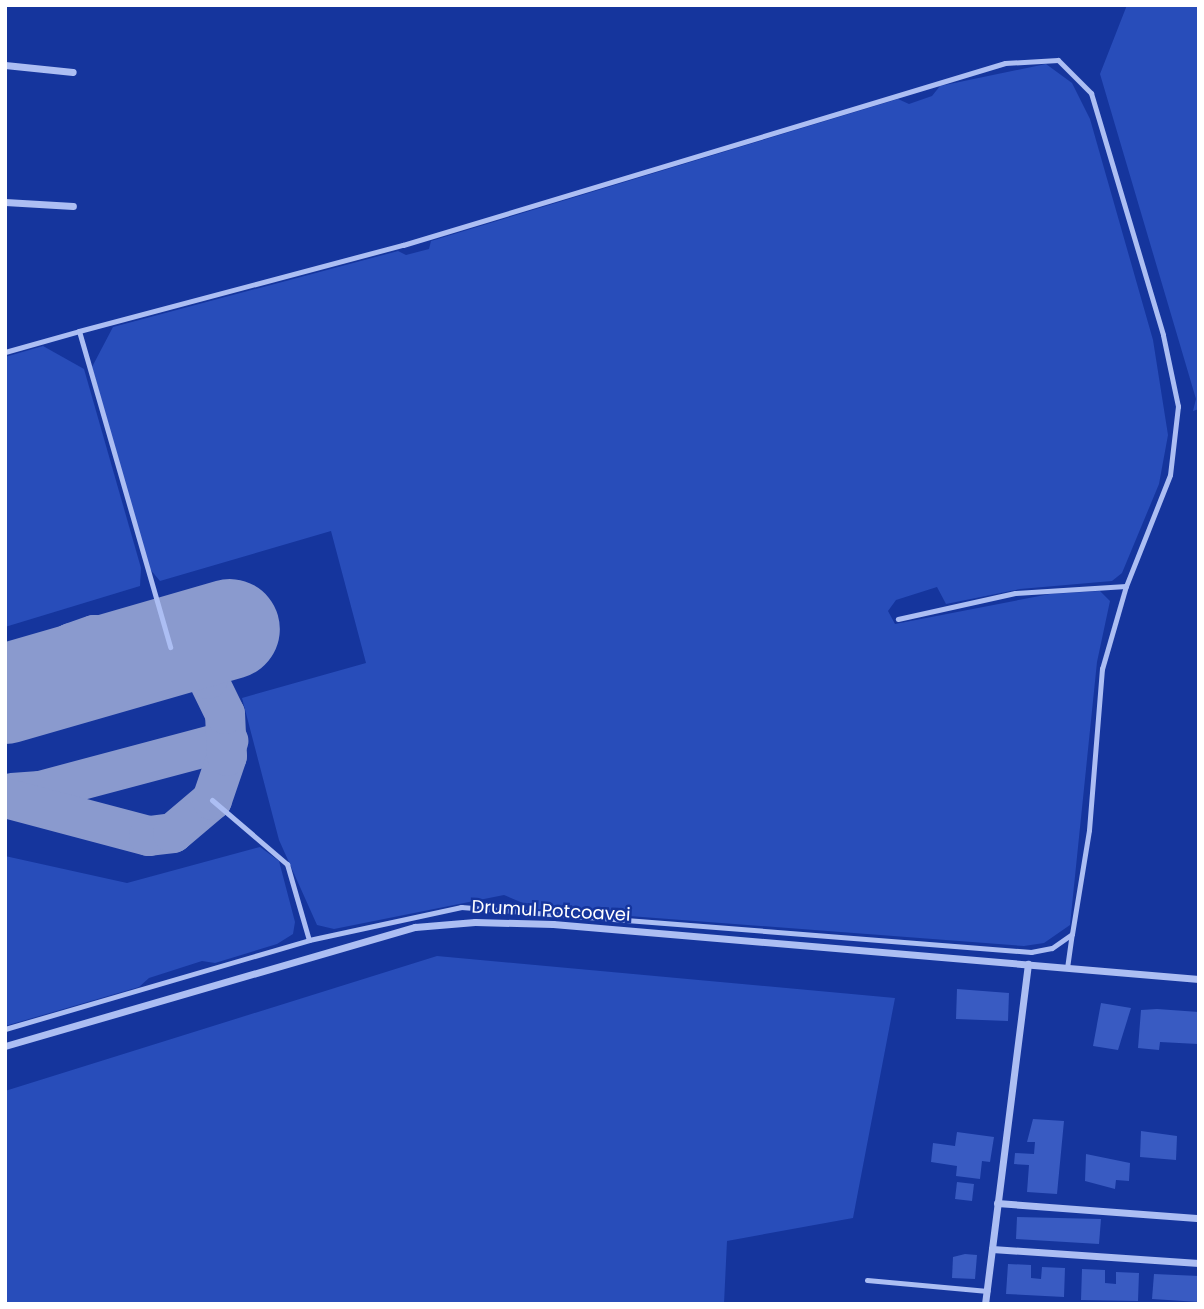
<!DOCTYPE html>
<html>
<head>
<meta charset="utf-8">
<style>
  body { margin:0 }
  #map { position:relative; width:1204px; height:1309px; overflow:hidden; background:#15359d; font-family:Poppins,sans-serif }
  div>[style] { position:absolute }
  .green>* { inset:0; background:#284dba }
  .taxiway>* { height:40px; margin:-20px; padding:0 20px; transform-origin:20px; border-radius:20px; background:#8a9ace }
  .runway>* { height:100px; margin:-50px; padding:0 50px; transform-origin:50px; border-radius:50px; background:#8a9ace }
  .building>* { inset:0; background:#395bc2 }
  .lane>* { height:5px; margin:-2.5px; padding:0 2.5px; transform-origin:2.5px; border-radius:2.5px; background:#acbef3 }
  .street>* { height:7px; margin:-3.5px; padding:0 3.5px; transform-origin:3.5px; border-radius:3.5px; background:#acbef3 }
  span { translate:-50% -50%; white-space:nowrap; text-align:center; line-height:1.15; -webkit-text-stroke:5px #15359d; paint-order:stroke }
  .street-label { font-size:18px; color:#fff }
  .frame { position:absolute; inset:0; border:7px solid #fff; pointer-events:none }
</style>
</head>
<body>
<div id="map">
  <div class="green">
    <div style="clip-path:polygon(1127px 5px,1199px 5px,1199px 409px,1193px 411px,1196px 399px,1100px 74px)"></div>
    <div style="clip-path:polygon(1046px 64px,1072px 83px,1090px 119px,1153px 340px,1168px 435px,1159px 484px,1122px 573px,1112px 581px,1020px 589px,946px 604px,937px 587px,896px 600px,888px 611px,895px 624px,1050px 594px,1100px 591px,1110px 601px,1097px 662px,1070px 925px,1044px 943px,1024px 946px,537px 909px,504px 895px,334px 929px,317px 925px,279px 840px,242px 698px,366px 663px,331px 531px,160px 581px,149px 568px,92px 367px,113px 327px,398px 251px,406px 255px,429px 249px,431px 241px,898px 99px,909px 104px,932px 96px,940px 86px)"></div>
    <div style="clip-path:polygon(43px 346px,84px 369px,141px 568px,140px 586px,5px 627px,5px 357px)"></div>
    <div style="clip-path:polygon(260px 847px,279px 861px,295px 922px,293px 934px,277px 944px,215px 963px,202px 961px,149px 978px,139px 987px,5px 1026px,5px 856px,127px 883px)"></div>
    <div style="clip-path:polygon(437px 956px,895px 998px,853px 1218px,727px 1241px,724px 1304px,5px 1304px,5px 1091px)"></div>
  </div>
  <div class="taxiway">
    <div style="left:12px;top:793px;width:28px;rotate:-4deg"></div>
    <div style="left:40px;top:791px;width:195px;rotate:-14.9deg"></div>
    <div style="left:5px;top:798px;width:149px;rotate:14.8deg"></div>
    <div style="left:149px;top:836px;width:24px;rotate:-7deg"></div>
    <div style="left:173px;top:833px;width:51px;rotate:-40.2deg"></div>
    <div style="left:212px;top:800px;width:46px;rotate:-71.2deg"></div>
    <div style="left:227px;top:756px;width:42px;rotate:-92.7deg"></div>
    <div style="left:225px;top:714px;width:39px;rotate:-116deg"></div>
    <div style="left:208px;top:679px;width:31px;rotate:-132deg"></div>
    <div style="left:187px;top:656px;width:38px;rotate:-152deg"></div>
    <div style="left:153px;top:638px;width:59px;rotate:-177.1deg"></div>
    <div style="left:94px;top:635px;width:24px;rotate:161deg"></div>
    <div style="left:71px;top:643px;width:27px;rotate:149deg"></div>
    <div style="left:48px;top:657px;width:45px;rotate:131.4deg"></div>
  </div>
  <div class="runway">
    <div style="left:5px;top:694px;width:234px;rotate:-16.1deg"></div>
  </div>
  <div class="building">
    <div style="clip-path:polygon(957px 989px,1009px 993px,1008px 1021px,956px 1019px)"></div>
    <div style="clip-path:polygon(1101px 1003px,1131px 1008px,1118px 1050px,1093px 1046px)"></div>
    <div style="clip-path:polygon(1157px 1009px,1199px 1012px,1198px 1044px,1160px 1042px,1159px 1050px,1138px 1048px,1141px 1010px)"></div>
    <div style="clip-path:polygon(1033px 1119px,1064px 1121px,1057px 1194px,1027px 1192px,1029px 1165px,1014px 1164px,1015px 1153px,1034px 1154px,1035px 1142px,1027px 1142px)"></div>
    <div style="clip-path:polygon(1141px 1131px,1177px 1136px,1176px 1160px,1140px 1157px)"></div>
    <div style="clip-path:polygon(957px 1132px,994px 1137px,990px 1162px,982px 1161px,980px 1179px,956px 1176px,957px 1166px,931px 1162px,933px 1143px,955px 1146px)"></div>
    <div style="clip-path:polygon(1086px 1154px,1130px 1163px,1129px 1181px,1116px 1180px,1115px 1189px,1085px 1181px)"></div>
    <div style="clip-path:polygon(957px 1182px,974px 1184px,972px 1201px,955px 1199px)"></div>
    <div style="clip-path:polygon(1017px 1217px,1101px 1219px,1099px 1244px,1016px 1239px)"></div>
    <div style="clip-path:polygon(965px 1254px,977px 1255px,975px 1279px,952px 1278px,953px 1257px)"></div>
    <div style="clip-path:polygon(1008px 1264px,1031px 1265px,1031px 1278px,1041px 1279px,1042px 1267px,1065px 1268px,1064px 1297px,1006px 1294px)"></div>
    <div style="clip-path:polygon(1082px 1269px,1105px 1270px,1105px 1283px,1116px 1284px,1116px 1272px,1139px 1273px,1138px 1301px,1081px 1300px)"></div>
    <div style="clip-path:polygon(1154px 1274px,1199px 1276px,1199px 1302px,1152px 1299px)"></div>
  </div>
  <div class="lane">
    <div style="left:79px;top:331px;width:335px;rotate:-14.9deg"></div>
    <div style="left:403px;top:245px;width:629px;rotate:-16.82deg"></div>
    <div style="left:1005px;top:63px;width:53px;rotate:-3.2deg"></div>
    <div style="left:1058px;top:60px;width:47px;rotate:45deg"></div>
    <div style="left:1091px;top:93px;width:252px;rotate:73.4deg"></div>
    <div style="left:1163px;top:335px;width:73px;rotate:78.1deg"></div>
    <div style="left:1178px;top:406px;width:69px;rotate:96.6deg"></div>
    <div style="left:1170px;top:475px;width:119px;rotate:111.6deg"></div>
    <div style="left:1126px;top:586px;width:111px;rotate:176.4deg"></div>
    <div style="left:1015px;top:593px;width:120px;rotate:167.5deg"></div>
    <div style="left:5px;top:352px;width:77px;rotate:-15.8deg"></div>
    <div style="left:79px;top:331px;width:329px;rotate:73.9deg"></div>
    <div style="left:212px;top:800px;width:99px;rotate:40.5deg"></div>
    <div style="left:287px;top:864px;width:79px;rotate:73.9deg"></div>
    <div style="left:1067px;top:968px;width:34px;rotate:-82deg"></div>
    <div style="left:5px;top:1029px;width:317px;rotate:-16.3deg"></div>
    <div style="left:309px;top:940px;width:156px;rotate:-12.2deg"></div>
    <div style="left:461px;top:907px;width:572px;rotate:4.51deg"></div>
    <div style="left:1031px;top:952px;width:21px;rotate:-11deg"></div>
    <div style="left:1052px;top:948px;width:24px;rotate:-35deg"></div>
    <div style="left:1072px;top:934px;width:105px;rotate:-80.7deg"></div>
    <div style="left:1089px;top:830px;width:162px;rotate:-85.4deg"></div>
    <div style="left:1102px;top:669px;width:86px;rotate:-73.9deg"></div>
    <div style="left:867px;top:1280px;width:121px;rotate:5.2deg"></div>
  </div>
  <div class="street">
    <div style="left:5px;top:65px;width:68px;rotate:5.9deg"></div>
    <div style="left:5px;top:202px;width:68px;rotate:3.4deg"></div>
    <div style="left:5px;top:1046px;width:427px;rotate:-16.2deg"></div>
    <div style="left:415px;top:927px;width:60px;rotate:-4.8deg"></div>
    <div style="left:475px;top:922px;width:78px;rotate:1.5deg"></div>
    <div style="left:553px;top:924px;width:648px;rotate:4.87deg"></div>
    <div style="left:997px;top:1203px;width:200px;rotate:4.3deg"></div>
    <div style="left:992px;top:1249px;width:207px;rotate:3.9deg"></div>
    <div style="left:985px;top:1304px;width:343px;rotate:-82.8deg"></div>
  </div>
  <div class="street-label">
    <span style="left:551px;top:911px;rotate:3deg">Drumul Potcoavei</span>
  </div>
  <div class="frame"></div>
</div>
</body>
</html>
